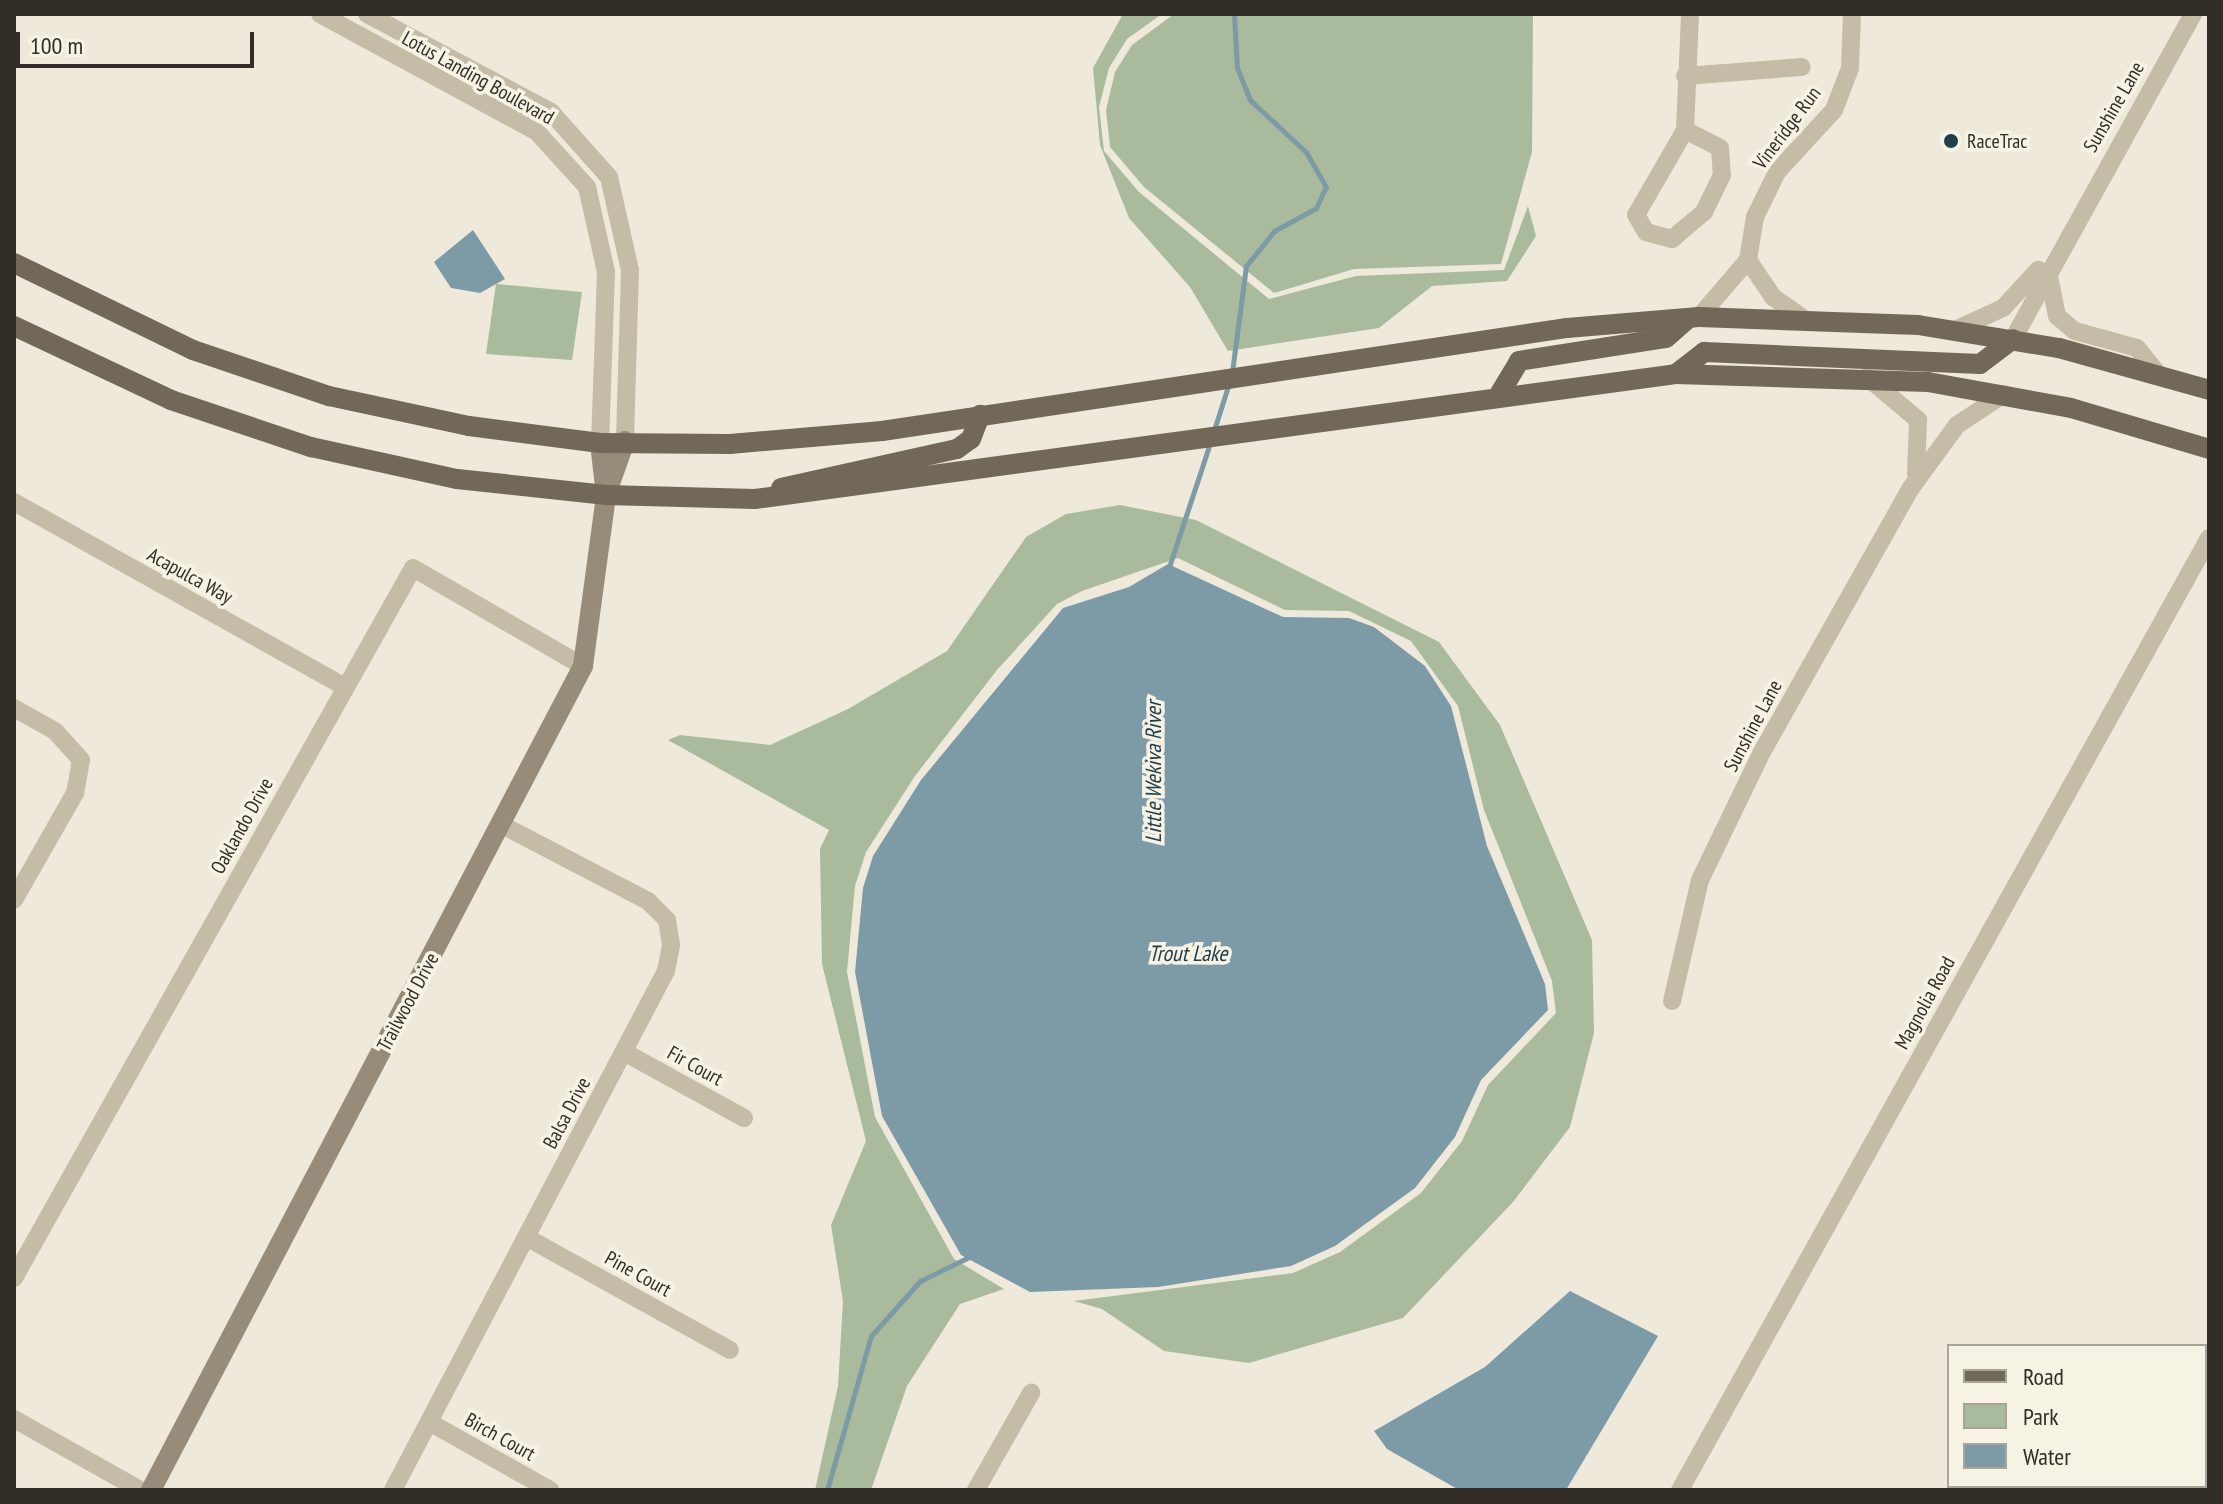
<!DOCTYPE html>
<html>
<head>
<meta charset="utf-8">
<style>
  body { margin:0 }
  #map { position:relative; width:2223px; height:1504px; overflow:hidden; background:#eee9da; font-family:"PT Sans Narrow",sans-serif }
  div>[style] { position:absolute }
  .green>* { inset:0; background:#a9bb9c }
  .water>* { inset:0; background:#7c9ba7 }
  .stream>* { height:5px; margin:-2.5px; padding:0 2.5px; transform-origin:2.5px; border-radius:2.5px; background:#7c9ba7 }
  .street>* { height:18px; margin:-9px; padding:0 9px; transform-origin:9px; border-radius:9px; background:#c4bca7 }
  .secondary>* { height:20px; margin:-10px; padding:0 10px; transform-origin:10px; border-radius:10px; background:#978b79 }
  .primary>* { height:20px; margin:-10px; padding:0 10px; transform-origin:10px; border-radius:10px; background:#726859 }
  .dots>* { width:22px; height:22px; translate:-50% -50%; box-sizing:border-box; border:4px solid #f6f3e5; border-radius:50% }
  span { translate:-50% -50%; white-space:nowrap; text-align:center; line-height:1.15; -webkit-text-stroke:7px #f6f3e5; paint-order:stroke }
  .street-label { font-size:20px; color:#322d27 }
  .poi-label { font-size:20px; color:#322d27 }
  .left { translate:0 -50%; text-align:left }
  .water-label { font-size:22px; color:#21404e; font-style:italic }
  .frame { position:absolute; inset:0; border:16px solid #322d27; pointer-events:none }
  .legend { position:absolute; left:1947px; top:1344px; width:260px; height:144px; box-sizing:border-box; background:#f6f3e5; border:2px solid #a8a499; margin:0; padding:10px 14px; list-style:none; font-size:24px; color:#322d27 }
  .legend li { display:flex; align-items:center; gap:16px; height:40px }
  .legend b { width:40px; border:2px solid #a8a499 }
  .scale { position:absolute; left:16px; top:32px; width:238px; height:36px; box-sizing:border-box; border:4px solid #322d27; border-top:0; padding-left:10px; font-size:24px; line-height:28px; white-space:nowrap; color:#322d27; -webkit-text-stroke:6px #f6f3e5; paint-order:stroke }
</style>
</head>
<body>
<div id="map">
  <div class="green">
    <div style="clip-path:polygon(1123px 14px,1162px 14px,1127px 39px,1109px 68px,1099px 107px,1104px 151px,1139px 192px,1269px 299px,1356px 276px,1504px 270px,1528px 206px,1536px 236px,1507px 281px,1432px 286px,1379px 328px,1228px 351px,1190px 287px,1129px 218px,1100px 145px,1093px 68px)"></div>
    <div style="clip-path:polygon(1174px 14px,1533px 14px,1532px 152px,1501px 264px,1354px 269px,1274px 293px,1144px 187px,1110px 147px,1106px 110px,1115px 72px,1132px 45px)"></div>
    <div style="clip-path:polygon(496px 284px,582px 292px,572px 360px,486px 354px)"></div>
    <div style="clip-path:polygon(1120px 505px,1196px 520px,1439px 642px,1500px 725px,1592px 940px,1594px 1033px,1570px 1127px,1513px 1202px,1403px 1318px,1249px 1363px,1164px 1351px,1102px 1309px,1074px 1301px,1293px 1273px,1340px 1252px,1421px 1193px,1462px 1141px,1488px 1085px,1556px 1013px,1552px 981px,1484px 810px,1458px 706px,1411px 641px,1349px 611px,1285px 610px,1178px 558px,1082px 591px,1057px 604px,997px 670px,915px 776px,866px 852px,855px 886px,847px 972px,875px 1117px,954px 1259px,1004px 1289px,960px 1304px,907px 1386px,871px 1490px,815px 1490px,838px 1386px,843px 1301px,831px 1225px,866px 1141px,822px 964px,820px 849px,829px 830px,668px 740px,680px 735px,770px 745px,848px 709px,947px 651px,1026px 537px,1066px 514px)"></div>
  </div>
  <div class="water">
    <div style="clip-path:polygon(473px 230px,505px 279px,480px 293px,451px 288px,434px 262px)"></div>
    <div style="clip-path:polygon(1168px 564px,1283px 617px,1349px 618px,1374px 627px,1425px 666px,1451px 706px,1487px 846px,1545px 984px,1548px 1010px,1481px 1080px,1455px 1137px,1415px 1188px,1335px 1246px,1291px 1266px,1158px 1287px,1030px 1292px,961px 1255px,882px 1116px,855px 972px,863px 888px,873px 856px,921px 780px,1063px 608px,1129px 587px)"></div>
    <div style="clip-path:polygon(1570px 1291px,1658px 1336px,1566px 1490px,1459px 1490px,1387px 1449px,1374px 1431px,1485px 1367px)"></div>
  </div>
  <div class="stream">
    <div style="left:1232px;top:372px;width:107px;rotate:-82.5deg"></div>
    <div style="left:1246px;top:266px;width:45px;rotate:-51.3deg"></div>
    <div style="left:1274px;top:231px;width:48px;rotate:-28.7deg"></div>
    <div style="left:1316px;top:208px;width:23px;rotate:-65deg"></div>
    <div style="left:1326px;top:187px;width:40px;rotate:-119.7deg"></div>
    <div style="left:1306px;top:152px;width:76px;rotate:-137.1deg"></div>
    <div style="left:1250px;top:100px;width:35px;rotate:-112deg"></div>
    <div style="left:1237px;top:68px;width:54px;rotate:-93.2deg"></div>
    <div style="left:1214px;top:430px;width:46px;rotate:-72.3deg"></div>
    <div style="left:1168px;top:570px;width:134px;rotate:-71.7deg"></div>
    <div style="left:827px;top:1490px;width:160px;rotate:-74.1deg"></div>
    <div style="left:871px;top:1336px;width:74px;rotate:-48.3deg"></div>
    <div style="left:920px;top:1281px;width:57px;rotate:-26.1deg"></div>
  </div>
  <div class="street">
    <div style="left:320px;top:14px;width:247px;rotate:28.5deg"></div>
    <div style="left:537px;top:132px;width:74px;rotate:47.7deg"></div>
    <div style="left:587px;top:187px;width:87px;rotate:77.4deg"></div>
    <div style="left:606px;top:272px;width:171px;rotate:92deg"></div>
    <div style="left:367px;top:14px;width:208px;rotate:28deg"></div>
    <div style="left:551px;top:112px;width:87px;rotate:48.3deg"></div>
    <div style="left:609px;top:177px;width:95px;rotate:77.3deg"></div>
    <div style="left:630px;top:270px;width:171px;rotate:91.7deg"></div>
    <div style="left:1685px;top:76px;width:117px;rotate:-4.4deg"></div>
    <div style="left:1685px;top:130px;width:39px;rotate:27deg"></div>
    <div style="left:1720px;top:148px;width:27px;rotate:86deg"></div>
    <div style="left:1722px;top:175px;width:41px;rotate:115.9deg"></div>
    <div style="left:1704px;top:212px;width:42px;rotate:139.8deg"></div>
    <div style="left:1672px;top:239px;width:27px;rotate:-165deg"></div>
    <div style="left:1646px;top:232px;width:20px;rotate:-120deg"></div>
    <div style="left:1636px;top:215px;width:98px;rotate:-60deg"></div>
    <div style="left:1685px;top:130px;width:116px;rotate:-87.5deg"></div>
    <div style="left:1748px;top:260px;width:45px;rotate:56deg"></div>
    <div style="left:1773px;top:297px;width:35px;rotate:35deg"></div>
    <div style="left:2048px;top:271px;width:46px;rotate:78.7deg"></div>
    <div style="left:2057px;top:316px;width:23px;rotate:40deg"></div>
    <div style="left:2075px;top:331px;width:64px;rotate:15.3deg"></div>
    <div style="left:2137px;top:348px;width:32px;rotate:51deg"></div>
    <div style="left:1699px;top:317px;width:75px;rotate:-49.3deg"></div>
    <div style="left:1748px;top:260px;width:44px;rotate:-80.8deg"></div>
    <div style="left:1755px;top:217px;width:50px;rotate:-63.9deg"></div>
    <div style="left:1777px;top:172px;width:84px;rotate:-47.4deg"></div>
    <div style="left:1834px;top:110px;width:45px;rotate:-69.1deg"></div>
    <div style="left:1850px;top:68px;width:54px;rotate:-87.9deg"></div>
    <div style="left:1955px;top:330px;width:53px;rotate:-24.6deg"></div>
    <div style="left:2003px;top:308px;width:52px;rotate:-47.4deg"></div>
    <div style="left:2013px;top:339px;width:372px;rotate:-61deg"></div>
    <div style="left:1867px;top:377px;width:67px;rotate:40.1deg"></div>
    <div style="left:1918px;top:420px;width:54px;rotate:92.1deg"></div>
    <div style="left:14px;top:502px;width:379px;rotate:29.2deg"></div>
    <div style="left:14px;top:708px;width:47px;rotate:29.3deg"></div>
    <div style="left:55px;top:731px;width:39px;rotate:48deg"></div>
    <div style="left:81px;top:760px;width:34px;rotate:100deg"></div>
    <div style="left:75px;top:793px;width:123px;rotate:119.7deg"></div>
    <div style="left:1672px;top:1001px;width:124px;rotate:-77deg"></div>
    <div style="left:1700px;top:880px;width:142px;rotate:-64.2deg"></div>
    <div style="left:1762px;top:752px;width:303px;rotate:-60.6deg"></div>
    <div style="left:1911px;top:488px;width:78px;rotate:-53.9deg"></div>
    <div style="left:1957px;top:425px;width:56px;rotate:-33.4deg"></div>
    <div style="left:624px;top:1052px;width:137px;rotate:28.8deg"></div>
    <div style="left:526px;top:1237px;width:233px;rotate:29deg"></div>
    <div style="left:14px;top:1278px;width:814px;rotate:-60.67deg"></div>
    <div style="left:413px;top:568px;width:196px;rotate:30deg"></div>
    <div style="left:14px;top:1419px;width:145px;rotate:29.4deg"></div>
    <div style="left:429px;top:1422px;width:139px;rotate:29.3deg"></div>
    <div style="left:393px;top:1490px;width:586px;rotate:-62.26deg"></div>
    <div style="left:666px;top:971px;width:26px;rotate:-79deg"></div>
    <div style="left:671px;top:945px;width:25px;rotate:-99deg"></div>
    <div style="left:667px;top:920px;width:27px;rotate:-135deg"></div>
    <div style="left:648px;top:901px;width:165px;rotate:-152.5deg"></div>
    <div style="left:976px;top:1490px;width:112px;rotate:-60.4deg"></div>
    <div style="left:1680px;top:1490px;width:1089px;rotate:-60.94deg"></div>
  </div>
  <div class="secondary">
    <div style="left:607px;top:492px;width:54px;rotate:-70.6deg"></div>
    <div style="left:2205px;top:1432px;width:9px;rotate:-63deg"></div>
    <div style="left:151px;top:1490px;width:930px;rotate:-62.33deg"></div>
    <div style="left:583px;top:666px;width:173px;rotate:-82.3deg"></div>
    <div style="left:606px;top:495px;width:52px;rotate:-96.6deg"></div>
    <div style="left:2174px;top:1490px;width:4px;rotate:-63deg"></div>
  </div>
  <div class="primary">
    <div style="left:14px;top:263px;width:199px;rotate:25.9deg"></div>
    <div style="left:193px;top:350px;width:144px;rotate:18.7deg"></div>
    <div style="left:329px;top:396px;width:143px;rotate:12.1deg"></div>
    <div style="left:469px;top:426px;width:132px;rotate:7.4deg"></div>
    <div style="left:600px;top:443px;width:130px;rotate:0.4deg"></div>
    <div style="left:730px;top:444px;width:153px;rotate:-4.9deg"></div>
    <div style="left:882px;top:431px;width:693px;rotate:-8.55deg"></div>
    <div style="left:1567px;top:328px;width:132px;rotate:-4.8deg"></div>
    <div style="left:1699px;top:317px;width:219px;rotate:2.1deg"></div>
    <div style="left:1918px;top:325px;width:143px;rotate:9.3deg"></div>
    <div style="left:2059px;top:348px;width:156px;rotate:15.6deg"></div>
    <div style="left:14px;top:326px;width:174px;rotate:25.2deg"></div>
    <div style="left:171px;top:400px;width:148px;rotate:18.6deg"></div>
    <div style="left:311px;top:447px;width:149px;rotate:12.4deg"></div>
    <div style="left:457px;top:479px;width:150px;rotate:6.1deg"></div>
    <div style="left:606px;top:495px;width:149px;rotate:1.5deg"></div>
    <div style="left:755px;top:499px;width:929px;rotate:-7.73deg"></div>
    <div style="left:1676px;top:374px;width:252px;rotate:1.8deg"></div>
    <div style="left:1928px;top:382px;width:145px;rotate:10.3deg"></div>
    <div style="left:2071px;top:408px;width:144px;rotate:16.5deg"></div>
    <div style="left:1676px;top:374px;width:36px;rotate:-38deg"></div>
    <div style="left:1704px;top:352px;width:276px;rotate:2.5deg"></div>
    <div style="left:1980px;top:364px;width:41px;rotate:-37.1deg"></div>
    <div style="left:1500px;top:393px;width:37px;rotate:-59deg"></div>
    <div style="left:1519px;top:361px;width:149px;rotate:-8.9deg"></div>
    <div style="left:1666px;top:338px;width:30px;rotate:-41deg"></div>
    <div style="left:781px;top:488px;width:180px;rotate:-12.5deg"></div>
    <div style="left:957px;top:449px;width:17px;rotate:-36deg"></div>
    <div style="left:971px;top:439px;width:26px;rotate:-69deg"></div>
  </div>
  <div class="dots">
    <div style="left:1951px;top:141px;background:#21404e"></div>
  </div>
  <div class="street-label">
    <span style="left:478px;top:78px;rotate:29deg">Lotus Landing Boulevard</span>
    <span style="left:2114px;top:107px;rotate:-60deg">Sunshine Lane</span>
    <span style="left:1787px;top:128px;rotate:-53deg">Vineridge Run</span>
    <span style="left:190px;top:576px;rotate:29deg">Acapulca Way</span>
    <span style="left:1753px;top:726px;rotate:-62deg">Sunshine Lane</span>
    <span style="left:242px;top:826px;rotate:-61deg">Oaklando Drive</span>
    <span style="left:408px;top:1002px;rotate:-62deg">Trailwood Drive</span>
    <span style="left:1925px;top:1003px;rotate:-61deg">Magnolia Road</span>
    <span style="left:695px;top:1066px;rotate:29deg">Fir Court</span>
    <span style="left:567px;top:1113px;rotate:-62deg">Balsa Drive</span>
    <span style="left:638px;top:1274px;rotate:29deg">Pine Court</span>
    <span style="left:500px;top:1437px;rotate:29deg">Birch Court</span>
  </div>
  <div class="poi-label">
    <span class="left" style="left:1967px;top:141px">RaceTrac</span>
  </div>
  <div class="water-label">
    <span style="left:1154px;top:772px;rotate:-90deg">Little Wekiva River</span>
    <span style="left:1188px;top:954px">Trout Lake</span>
  </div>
  <div class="frame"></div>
  <ul class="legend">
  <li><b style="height:10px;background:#726859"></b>Road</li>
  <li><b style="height:22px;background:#a9bb9c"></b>Park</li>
  <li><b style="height:22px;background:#7c9ba7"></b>Water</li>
  </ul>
  <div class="scale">100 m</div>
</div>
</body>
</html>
